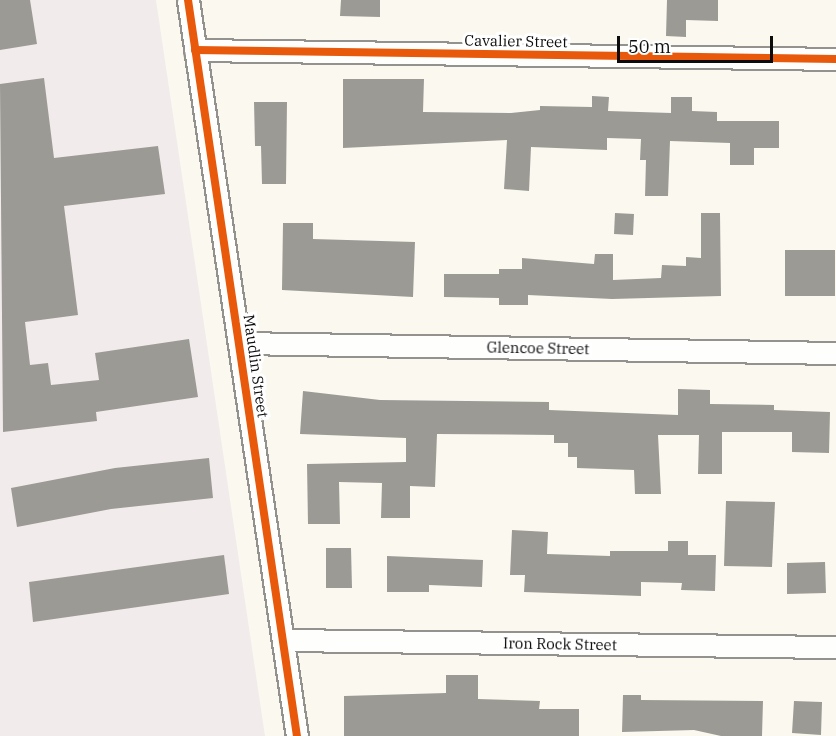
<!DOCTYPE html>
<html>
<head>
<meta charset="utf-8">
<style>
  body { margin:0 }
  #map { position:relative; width:836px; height:736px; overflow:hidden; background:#faf8ef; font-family:"IBM Plex Serif",serif }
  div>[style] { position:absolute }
  .industrial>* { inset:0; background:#f1ebec }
  .building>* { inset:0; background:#9c9a95 }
  .roads { filter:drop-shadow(2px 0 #93928e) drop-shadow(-2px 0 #93928e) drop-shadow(0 2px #93928e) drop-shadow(0 -2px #93928e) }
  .minor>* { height:21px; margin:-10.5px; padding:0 10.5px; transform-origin:10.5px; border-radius:10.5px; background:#fefefd }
  .cycleway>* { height:8px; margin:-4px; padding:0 4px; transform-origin:4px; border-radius:4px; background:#e8590c }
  span { translate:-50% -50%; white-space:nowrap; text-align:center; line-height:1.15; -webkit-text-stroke:6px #fff; paint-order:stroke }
  .street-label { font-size:15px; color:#0c0c0c }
  .scale { position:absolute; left:617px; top:36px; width:156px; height:27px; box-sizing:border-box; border:3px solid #0c0c0c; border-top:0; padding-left:8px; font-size:18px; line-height:21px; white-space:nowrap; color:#0c0c0c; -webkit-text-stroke:4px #fff; paint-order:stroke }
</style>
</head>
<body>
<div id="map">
  <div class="industrial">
    <div style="clip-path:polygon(0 0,156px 0,265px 736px,0 736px)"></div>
  </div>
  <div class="building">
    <div style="clip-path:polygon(0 0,30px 0,37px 44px,0 50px)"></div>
    <div style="clip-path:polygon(341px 0,380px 0,380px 17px,340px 16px)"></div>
    <div style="clip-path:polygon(667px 0,718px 0,718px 21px,686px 20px,686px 37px,666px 36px)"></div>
    <div style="clip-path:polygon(44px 78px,54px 158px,158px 146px,165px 194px,64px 206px,78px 315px,25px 322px,30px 365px,48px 363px,51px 385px,99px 380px,95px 353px,189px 339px,198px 397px,96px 412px,97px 421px,3px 432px,0 84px)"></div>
    <div style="clip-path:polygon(343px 79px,424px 79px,423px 112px,511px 113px,540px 110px,540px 106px,592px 107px,592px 96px,609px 97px,608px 111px,671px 113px,671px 97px,692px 97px,692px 111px,717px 112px,717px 121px,779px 121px,779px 148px,754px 148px,754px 165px,730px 165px,730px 143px,670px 141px,668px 196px,645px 196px,646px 160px,640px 160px,641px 139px,607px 138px,607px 150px,531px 147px,529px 191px,504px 189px,507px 140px,343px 148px)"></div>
    <div style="clip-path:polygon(254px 102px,287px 102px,286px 184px,262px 184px,261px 146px,255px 146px)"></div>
    <div style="clip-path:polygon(615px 213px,634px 214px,633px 235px,614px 234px)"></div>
    <div style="clip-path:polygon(701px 213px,720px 213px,721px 296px,612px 299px,528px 295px,528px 305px,499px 305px,499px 298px,444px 297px,444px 274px,499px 274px,499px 269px,522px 269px,522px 258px,594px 264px,595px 254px,613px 254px,613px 280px,661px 278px,662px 265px,686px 266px,686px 257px,701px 258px)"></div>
    <div style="clip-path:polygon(283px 223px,313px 223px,313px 239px,415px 242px,413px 297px,282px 290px)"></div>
    <div style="clip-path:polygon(785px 250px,835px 250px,835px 296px,785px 296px)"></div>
    <div style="clip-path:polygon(678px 389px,710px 390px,710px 404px,774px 405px,774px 410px,830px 412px,829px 453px,792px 452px,792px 432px,722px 432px,722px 474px,698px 474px,699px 435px,658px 435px,661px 494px,635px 494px,634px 470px,577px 468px,577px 457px,568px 457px,568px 443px,554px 443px,554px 435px,437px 434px,435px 487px,410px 486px,410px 518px,381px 518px,382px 483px,339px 482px,340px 524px,308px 524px,307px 464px,406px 462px,406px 438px,300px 434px,303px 391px,380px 400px,549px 402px,549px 410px,678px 415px)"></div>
    <div style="clip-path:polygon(209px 458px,213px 498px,111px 509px,17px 527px,11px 488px,115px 468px)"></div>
    <div style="clip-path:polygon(726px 501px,775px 502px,772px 567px,724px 566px)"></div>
    <div style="clip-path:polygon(512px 530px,548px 532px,547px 554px,610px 556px,610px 551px,668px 551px,668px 541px,688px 541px,688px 555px,716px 555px,715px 591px,681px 590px,682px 583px,641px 582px,641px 596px,524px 592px,525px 575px,510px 575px)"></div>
    <div style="clip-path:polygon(326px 548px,351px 548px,352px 588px,326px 588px)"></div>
    <div style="clip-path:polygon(224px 555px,229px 594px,33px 622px,29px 582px)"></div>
    <div style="clip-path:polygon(387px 556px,483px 560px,482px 587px,429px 585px,429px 592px,387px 592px)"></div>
    <div style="clip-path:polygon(825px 562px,826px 593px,787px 594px,787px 563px)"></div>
    <div style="clip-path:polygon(446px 675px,478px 675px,478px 699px,540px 701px,539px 709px,579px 709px,579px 736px,344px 736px,344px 696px,446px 693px)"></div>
    <div style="clip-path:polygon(623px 695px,641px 695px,641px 700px,763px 701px,762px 736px,721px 736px,694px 730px,622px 732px)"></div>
    <div style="clip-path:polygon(794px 701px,822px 702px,821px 735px,792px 733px)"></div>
  </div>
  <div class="roads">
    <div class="minor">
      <div style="left:188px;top:0;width:744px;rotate:81.58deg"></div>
      <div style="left:195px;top:50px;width:641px;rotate:0.8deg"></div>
      <div style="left:239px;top:343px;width:597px;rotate:0.96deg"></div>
      <div style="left:284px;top:640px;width:552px;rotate:0.73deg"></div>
    </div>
  </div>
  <div class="cycleway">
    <div style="left:188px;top:0;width:744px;rotate:81.58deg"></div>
    <div style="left:195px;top:50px;width:641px;rotate:0.8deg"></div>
  </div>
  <div class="street-label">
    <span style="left:516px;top:41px;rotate:1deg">Cavalier Street</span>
    <span style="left:538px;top:348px;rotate:1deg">Glencoe Street</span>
    <span style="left:256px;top:366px;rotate:82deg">Maudlin Street</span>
    <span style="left:560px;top:644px;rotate:1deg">Iron Rock Street</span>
  </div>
  <div class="scale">50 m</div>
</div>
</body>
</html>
